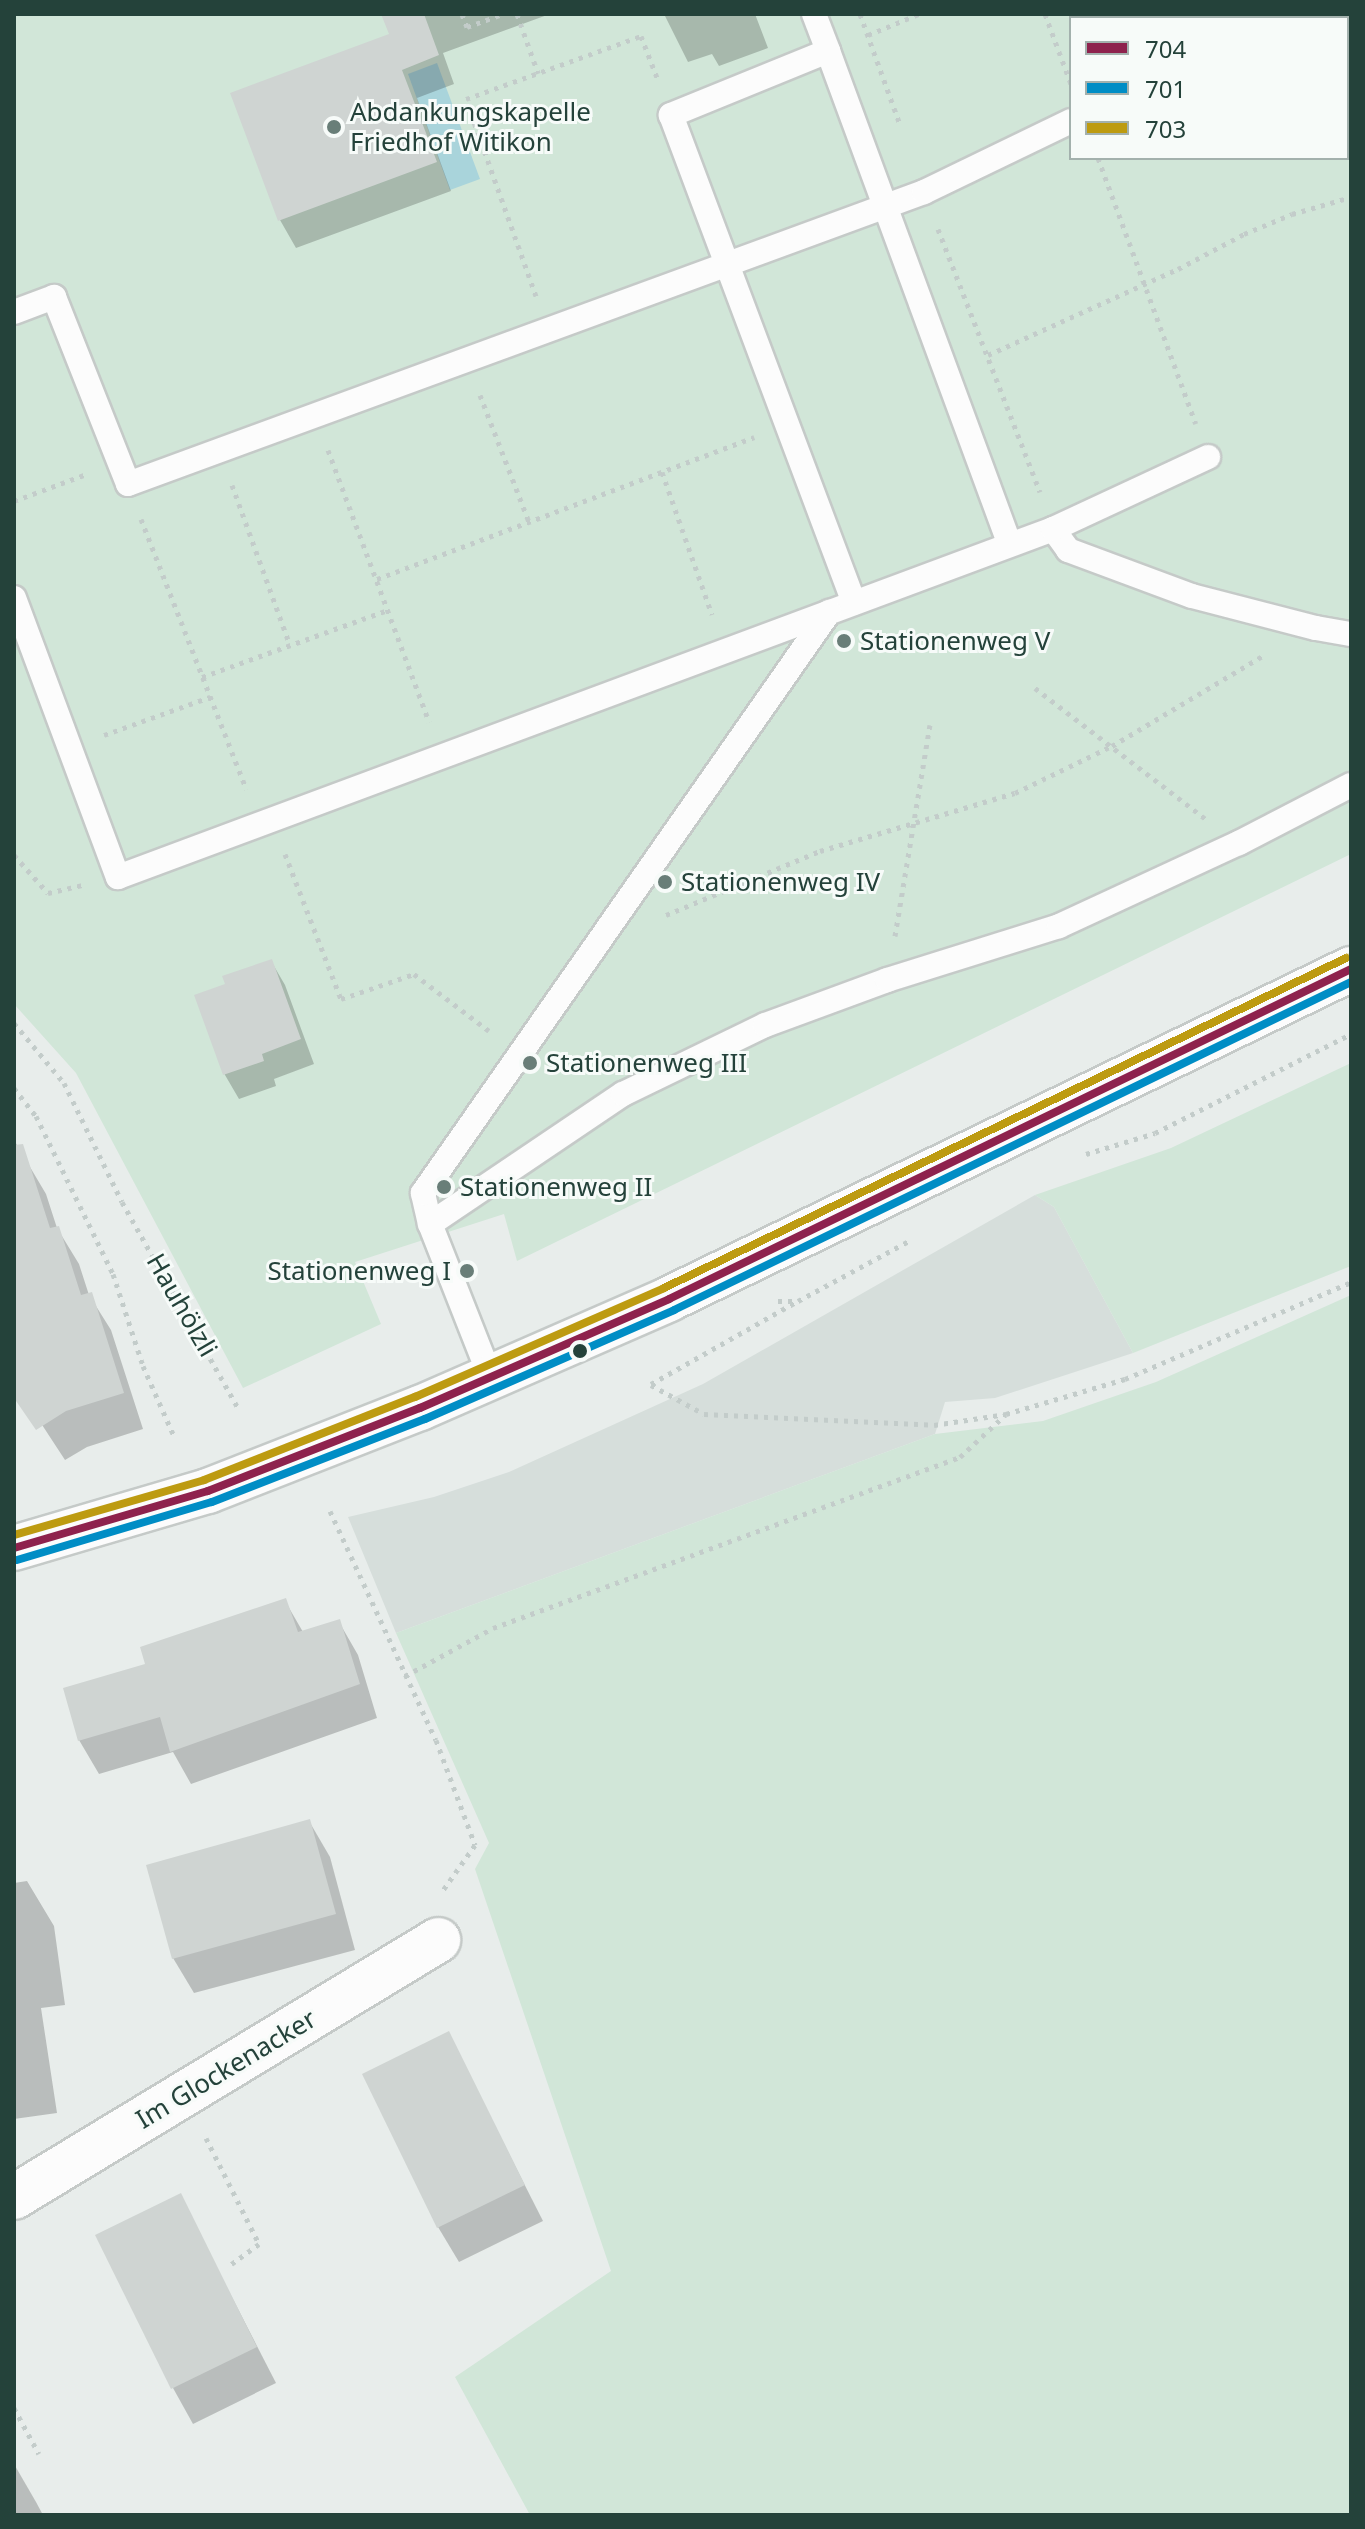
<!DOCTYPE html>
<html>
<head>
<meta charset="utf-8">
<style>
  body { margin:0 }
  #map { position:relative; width:1365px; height:2529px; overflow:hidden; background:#e8edeb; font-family:"Noto Sans",sans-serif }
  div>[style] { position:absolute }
  .built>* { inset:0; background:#d6dedb }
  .green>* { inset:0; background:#d1e6d8 }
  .water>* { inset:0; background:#a9d4db }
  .shadow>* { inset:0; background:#0003 }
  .building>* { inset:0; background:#cfd4d2 }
  .path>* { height:5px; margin-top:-2.5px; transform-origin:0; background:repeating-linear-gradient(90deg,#c3ccca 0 4px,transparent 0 10px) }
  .roads { filter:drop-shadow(2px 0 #c5cac8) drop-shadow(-2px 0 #c5cac8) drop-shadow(0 2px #c5cac8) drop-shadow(0 -2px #c5cac8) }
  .lane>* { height:24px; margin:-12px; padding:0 12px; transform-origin:12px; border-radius:12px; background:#fcfcfc }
  .street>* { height:44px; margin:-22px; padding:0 22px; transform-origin:22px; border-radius:22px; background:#fcfcfc }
  .secondary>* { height:44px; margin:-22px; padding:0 22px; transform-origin:22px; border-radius:22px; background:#fcfcfc }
  .bus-1>* { height:8px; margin:-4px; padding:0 4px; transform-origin:4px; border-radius:4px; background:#8e224d }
  .bus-2>* { height:8px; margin:-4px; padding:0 4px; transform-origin:4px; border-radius:4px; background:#008dc5 }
  .bus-3>* { height:8px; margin:-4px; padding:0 4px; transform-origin:4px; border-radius:4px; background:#bd9b11 }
  .dots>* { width:22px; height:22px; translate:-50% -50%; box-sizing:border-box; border:4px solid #f7fbf9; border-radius:50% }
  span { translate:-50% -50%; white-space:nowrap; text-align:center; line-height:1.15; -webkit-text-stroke:6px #f7fbf9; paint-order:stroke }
  .poi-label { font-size:26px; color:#24423a }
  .left { translate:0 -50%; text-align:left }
  .right { translate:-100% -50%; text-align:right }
  .street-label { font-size:26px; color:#24423a }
  .frame { position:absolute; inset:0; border:16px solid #24423a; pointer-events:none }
  .legend { position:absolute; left:1069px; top:16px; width:280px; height:144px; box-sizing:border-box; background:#f7fbf9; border:2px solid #a3b1ad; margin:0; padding:10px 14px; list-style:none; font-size:24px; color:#24423a }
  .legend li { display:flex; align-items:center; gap:16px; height:40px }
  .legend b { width:40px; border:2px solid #a3b1ad }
</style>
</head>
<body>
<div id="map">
  <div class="built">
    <div style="clip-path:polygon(1035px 1195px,1054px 1207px,1133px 1353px,995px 1398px,945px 1402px,935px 1434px,396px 1633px,348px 1517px,434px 1497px,509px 1472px,703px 1384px)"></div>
  </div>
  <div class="green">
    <div style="clip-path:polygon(evenodd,14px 14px,1351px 14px,1351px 854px,517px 1261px,504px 1214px,355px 1262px,381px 1324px,243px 1388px,76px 1073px,14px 1004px,14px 14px,1071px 18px,1347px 18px,1347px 158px,1071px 158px,1071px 18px)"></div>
    <div style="clip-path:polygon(1351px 1063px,1351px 1266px,1133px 1353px,1054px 1207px,1035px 1195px,1171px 1148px)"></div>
    <div style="clip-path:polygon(1351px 1295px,1351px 2515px,530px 2515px,455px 2377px,611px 2271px,475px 1869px,489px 1843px,396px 1633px,935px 1434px,1043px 1421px,1156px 1382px)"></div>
  </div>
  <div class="water">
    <div style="clip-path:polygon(437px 63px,480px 179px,450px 190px,408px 74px)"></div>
  </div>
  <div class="shadow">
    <div style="clip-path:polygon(384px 14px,550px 14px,443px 53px,454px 84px,417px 98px,451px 191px,296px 248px,280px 220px,233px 94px,391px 35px)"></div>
    <div style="clip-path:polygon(664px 14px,755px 14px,768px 48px,719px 66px,712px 54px,688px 62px)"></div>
    <div style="clip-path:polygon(271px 961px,285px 985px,314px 1064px,274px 1079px,276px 1086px,239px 1099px,225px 1075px,197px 996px,228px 985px)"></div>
    <div style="clip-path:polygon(14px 1140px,46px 1194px,57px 1228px,79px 1264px,89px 1295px,111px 1330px,143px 1429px,87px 1447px,65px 1460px,14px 1382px)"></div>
    <div style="clip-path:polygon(285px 1601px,303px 1632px,339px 1622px,358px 1655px,377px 1718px,191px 1784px,173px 1752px,99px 1774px,79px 1740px,148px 1666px)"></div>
    <div style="clip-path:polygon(309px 1821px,330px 1857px,355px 1950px,194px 1993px,173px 1958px)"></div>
    <div style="clip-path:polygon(27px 1881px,54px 1926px,65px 2005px,41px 2008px,57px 2113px,14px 2119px,14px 1883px)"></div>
    <div style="clip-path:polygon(448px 2034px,543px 2221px,459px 2262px,438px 2227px)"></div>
    <div style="clip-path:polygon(180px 2196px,276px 2383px,193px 2424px,173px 2388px)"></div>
    <div style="clip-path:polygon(14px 2464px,36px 2502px,43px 2515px,14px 2515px)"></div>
  </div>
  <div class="building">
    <div style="clip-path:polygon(381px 14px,424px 14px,439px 55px,402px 70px,437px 162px,278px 221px,230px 93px,389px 34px)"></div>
    <div style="clip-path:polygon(272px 959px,301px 1039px,262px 1054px,264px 1061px,223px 1075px,194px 995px,225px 984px,222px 976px)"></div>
    <div style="clip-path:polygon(23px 1144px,50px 1228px,59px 1226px,81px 1295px,92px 1292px,124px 1393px,66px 1411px,36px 1430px,14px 1398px,14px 1145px)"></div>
    <div style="clip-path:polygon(286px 1598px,298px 1632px,340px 1619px,360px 1684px,170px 1752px,160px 1717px,78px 1741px,63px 1688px,145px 1664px,140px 1647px)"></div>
    <div style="clip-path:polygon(310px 1819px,336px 1914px,172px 1959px,146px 1865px)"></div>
    <div style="clip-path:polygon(449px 2031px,525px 2185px,437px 2228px,362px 2074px)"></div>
    <div style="clip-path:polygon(181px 2193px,257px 2347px,171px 2389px,95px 2235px)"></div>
  </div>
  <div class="path">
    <div style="left:462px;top:14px;width:14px;rotate:69deg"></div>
    <div style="left:467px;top:27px;width:38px;rotate:-20deg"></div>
    <div style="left:517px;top:14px;width:63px;rotate:70.4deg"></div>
    <div style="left:860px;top:14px;width:115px;rotate:70.1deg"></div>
    <div style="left:1045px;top:14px;width:75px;rotate:69.6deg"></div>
    <div style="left:868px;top:35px;width:55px;rotate:-22.4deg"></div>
    <div style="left:1098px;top:158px;width:283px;rotate:69.8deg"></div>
    <div style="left:938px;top:229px;width:282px;rotate:68.8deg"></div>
    <div style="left:536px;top:296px;width:209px;rotate:-109.6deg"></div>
    <div style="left:466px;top:99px;width:186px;rotate:-19.8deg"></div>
    <div style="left:641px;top:36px;width:47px;rotate:68.9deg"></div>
    <div style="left:988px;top:355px;width:209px;rotate:-24.4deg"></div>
    <div style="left:1178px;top:269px;width:75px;rotate:-27.9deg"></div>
    <div style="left:1244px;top:234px;width:52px;rotate:-22.6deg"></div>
    <div style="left:1292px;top:214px;width:61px;rotate:-16.1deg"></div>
    <div style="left:480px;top:395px;width:136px;rotate:68.9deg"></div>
    <div style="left:328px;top:450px;width:290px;rotate:69.6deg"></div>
    <div style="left:662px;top:472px;width:151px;rotate:70.7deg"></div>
    <div style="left:232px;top:485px;width:170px;rotate:70.1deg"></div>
    <div style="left:14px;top:501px;width:75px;rotate:-20.4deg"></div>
    <div style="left:141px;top:519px;width:290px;rotate:68.7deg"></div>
    <div style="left:377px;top:579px;width:403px;rotate:-20.6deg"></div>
    <div style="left:202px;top:677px;width:198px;rotate:-19.8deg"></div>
    <div style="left:1035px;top:688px;width:215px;rotate:37.5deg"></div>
    <div style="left:104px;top:735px;width:113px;rotate:-19.7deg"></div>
    <div style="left:285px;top:854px;width:155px;rotate:68.9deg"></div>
    <div style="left:341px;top:999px;width:77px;rotate:-18.9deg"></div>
    <div style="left:414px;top:974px;width:94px;rotate:37.2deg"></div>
    <div style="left:14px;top:855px;width:51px;rotate:48.2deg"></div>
    <div style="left:48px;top:893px;width:36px;rotate:-13deg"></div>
    <div style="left:666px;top:915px;width:167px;rotate:-22.6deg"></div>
    <div style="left:820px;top:851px;width:203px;rotate:-16.6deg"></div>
    <div style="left:1015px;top:793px;width:108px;rotate:-25.9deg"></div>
    <div style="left:1112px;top:746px;width:179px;rotate:-30.9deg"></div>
    <div style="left:895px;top:936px;width:214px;rotate:-80.6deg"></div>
    <div style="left:14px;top:1023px;width:78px;rotate:50.2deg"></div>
    <div style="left:64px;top:1083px;width:132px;rotate:64deg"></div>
    <div style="left:122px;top:1202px;width:239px;rotate:60.6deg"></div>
    <div style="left:14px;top:1088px;width:36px;rotate:52deg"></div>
    <div style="left:36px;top:1116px;width:176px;rotate:64deg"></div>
    <div style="left:113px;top:1274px;width:97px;rotate:71.9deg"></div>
    <div style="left:143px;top:1366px;width:77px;rotate:66.1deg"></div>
    <div style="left:1086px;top:1154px;width:72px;rotate:-16.9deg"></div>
    <div style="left:1155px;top:1133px;width:220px;rotate:-26.8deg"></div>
    <div style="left:778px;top:1301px;width:20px"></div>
    <div style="left:798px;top:1301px;width:126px;rotate:-28.4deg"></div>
    <div style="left:651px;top:1384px;width:167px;rotate:-29.5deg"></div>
    <div style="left:651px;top:1385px;width:60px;rotate:28.7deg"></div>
    <div style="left:704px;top:1414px;width:230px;rotate:2.7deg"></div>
    <div style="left:934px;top:1425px;width:73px;rotate:-8.7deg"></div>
    <div style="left:1006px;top:1414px;width:124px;rotate:-16.4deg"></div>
    <div style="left:1125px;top:1379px;width:246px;rotate:-23.2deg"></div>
    <div style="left:330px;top:1511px;width:252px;rotate:65.2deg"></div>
    <div style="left:436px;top:1740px;width:112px;rotate:69.6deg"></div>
    <div style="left:475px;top:1845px;width:59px;rotate:125.3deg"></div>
    <div style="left:405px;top:1676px;width:100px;rotate:-28.6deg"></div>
    <div style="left:493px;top:1628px;width:497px;rotate:-20.1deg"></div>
    <div style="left:960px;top:1457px;width:62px;rotate:-43deg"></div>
    <div style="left:206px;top:2138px;width:119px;rotate:63.4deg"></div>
    <div style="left:259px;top:2244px;width:34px;rotate:144deg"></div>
    <div style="left:14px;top:2408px;width:52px;rotate:61.5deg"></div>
  </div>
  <div class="roads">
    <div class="lane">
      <div style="left:814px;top:14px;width:40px;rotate:69deg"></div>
      <div style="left:828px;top:51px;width:170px;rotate:157.8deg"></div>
      <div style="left:671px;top:115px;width:521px;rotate:69.44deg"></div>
      <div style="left:828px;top:51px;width:526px;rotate:69.78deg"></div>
      <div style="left:14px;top:312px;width:43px;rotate:-20.6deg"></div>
      <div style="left:54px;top:297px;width:201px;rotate:68.4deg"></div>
      <div style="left:128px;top:484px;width:848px;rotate:-20.14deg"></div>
      <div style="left:924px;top:192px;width:163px;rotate:-25.8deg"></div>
      <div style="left:1053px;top:529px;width:26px;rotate:54deg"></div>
      <div style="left:1068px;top:550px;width:132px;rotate:20.4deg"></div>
      <div style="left:1192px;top:596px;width:128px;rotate:14.5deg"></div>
      <div style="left:1316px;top:628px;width:36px;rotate:10deg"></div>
      <div style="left:14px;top:598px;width:298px;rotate:69.6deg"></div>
      <div style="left:118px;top:877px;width:998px;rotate:-20.41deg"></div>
      <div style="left:1053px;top:529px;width:171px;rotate:-24.9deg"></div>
      <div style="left:430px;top:1224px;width:233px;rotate:-34deg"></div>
      <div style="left:623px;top:1094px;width:158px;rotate:-25.9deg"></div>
      <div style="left:765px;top:1025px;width:130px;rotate:-20.2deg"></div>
      <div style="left:887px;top:980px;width:180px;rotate:-17.4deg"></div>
      <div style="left:1059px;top:926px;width:198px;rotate:-24.8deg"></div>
      <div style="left:1239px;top:843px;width:126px;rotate:-27.4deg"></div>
      <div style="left:490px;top:1376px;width:163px;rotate:-111.5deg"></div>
      <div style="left:430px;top:1224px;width:32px;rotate:-103deg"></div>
      <div style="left:423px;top:1193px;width:709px;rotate:-55.05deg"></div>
    </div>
    <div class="street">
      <div style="left:14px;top:2197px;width:496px;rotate:-31.2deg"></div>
    </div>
    <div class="secondary">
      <div style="left:14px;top:1548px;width:202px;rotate:-16.4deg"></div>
      <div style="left:208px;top:1491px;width:228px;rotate:-21.4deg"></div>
      <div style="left:420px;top:1408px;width:272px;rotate:-23.6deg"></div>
      <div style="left:669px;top:1299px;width:758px;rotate:-25.82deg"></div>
    </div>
  </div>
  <div class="bus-1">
    <div style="left:14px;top:1548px;width:202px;rotate:-16.4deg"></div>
    <div style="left:208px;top:1491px;width:228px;rotate:-21.4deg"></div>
    <div style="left:420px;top:1408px;width:272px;rotate:-23.6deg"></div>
    <div style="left:669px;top:1299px;width:758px;rotate:-25.82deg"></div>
  </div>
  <div class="bus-2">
    <div style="left:17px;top:1560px;width:203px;rotate:-16.6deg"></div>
    <div style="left:212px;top:1502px;width:229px;rotate:-21.3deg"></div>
    <div style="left:425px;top:1419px;width:272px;rotate:-23.6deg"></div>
    <div style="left:674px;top:1310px;width:752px;rotate:-25.85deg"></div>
  </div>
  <div class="bus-3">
    <div style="left:14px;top:1535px;width:198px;rotate:-16.1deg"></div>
    <div style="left:204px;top:1480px;width:227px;rotate:-21.5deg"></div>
    <div style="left:415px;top:1397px;width:272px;rotate:-23.6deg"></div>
    <div style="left:664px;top:1288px;width:758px;rotate:-25.82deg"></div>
  </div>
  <div class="dots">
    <div style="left:334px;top:127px;background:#697e78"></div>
    <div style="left:844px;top:641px;background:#697e78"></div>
    <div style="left:665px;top:882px;background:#697e78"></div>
    <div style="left:530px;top:1063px;background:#697e78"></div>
    <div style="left:444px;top:1187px;background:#697e78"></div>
    <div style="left:467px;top:1271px;background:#697e78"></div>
    <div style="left:580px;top:1351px;background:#24423a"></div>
  </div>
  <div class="poi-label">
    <span class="left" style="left:350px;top:127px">Abdankungskapelle<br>Friedhof Witikon</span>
    <span class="left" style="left:860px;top:641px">Stationenweg V</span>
    <span class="left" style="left:681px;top:882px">Stationenweg IV</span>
    <span class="left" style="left:546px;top:1063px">Stationenweg III</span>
    <span class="left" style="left:460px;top:1187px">Stationenweg II</span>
    <span class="right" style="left:451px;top:1271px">Stationenweg I</span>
  </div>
  <div class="street-label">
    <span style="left:182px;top:1305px;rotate:60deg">Hauhölzli</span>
    <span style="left:226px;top:2069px;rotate:-31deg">Im Glockenacker</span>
  </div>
  <div class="frame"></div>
  <ul class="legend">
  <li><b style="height:10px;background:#8e224d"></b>704</li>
  <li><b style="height:10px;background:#008dc5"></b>701</li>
  <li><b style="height:10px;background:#bd9b11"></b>703</li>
  </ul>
</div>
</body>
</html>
